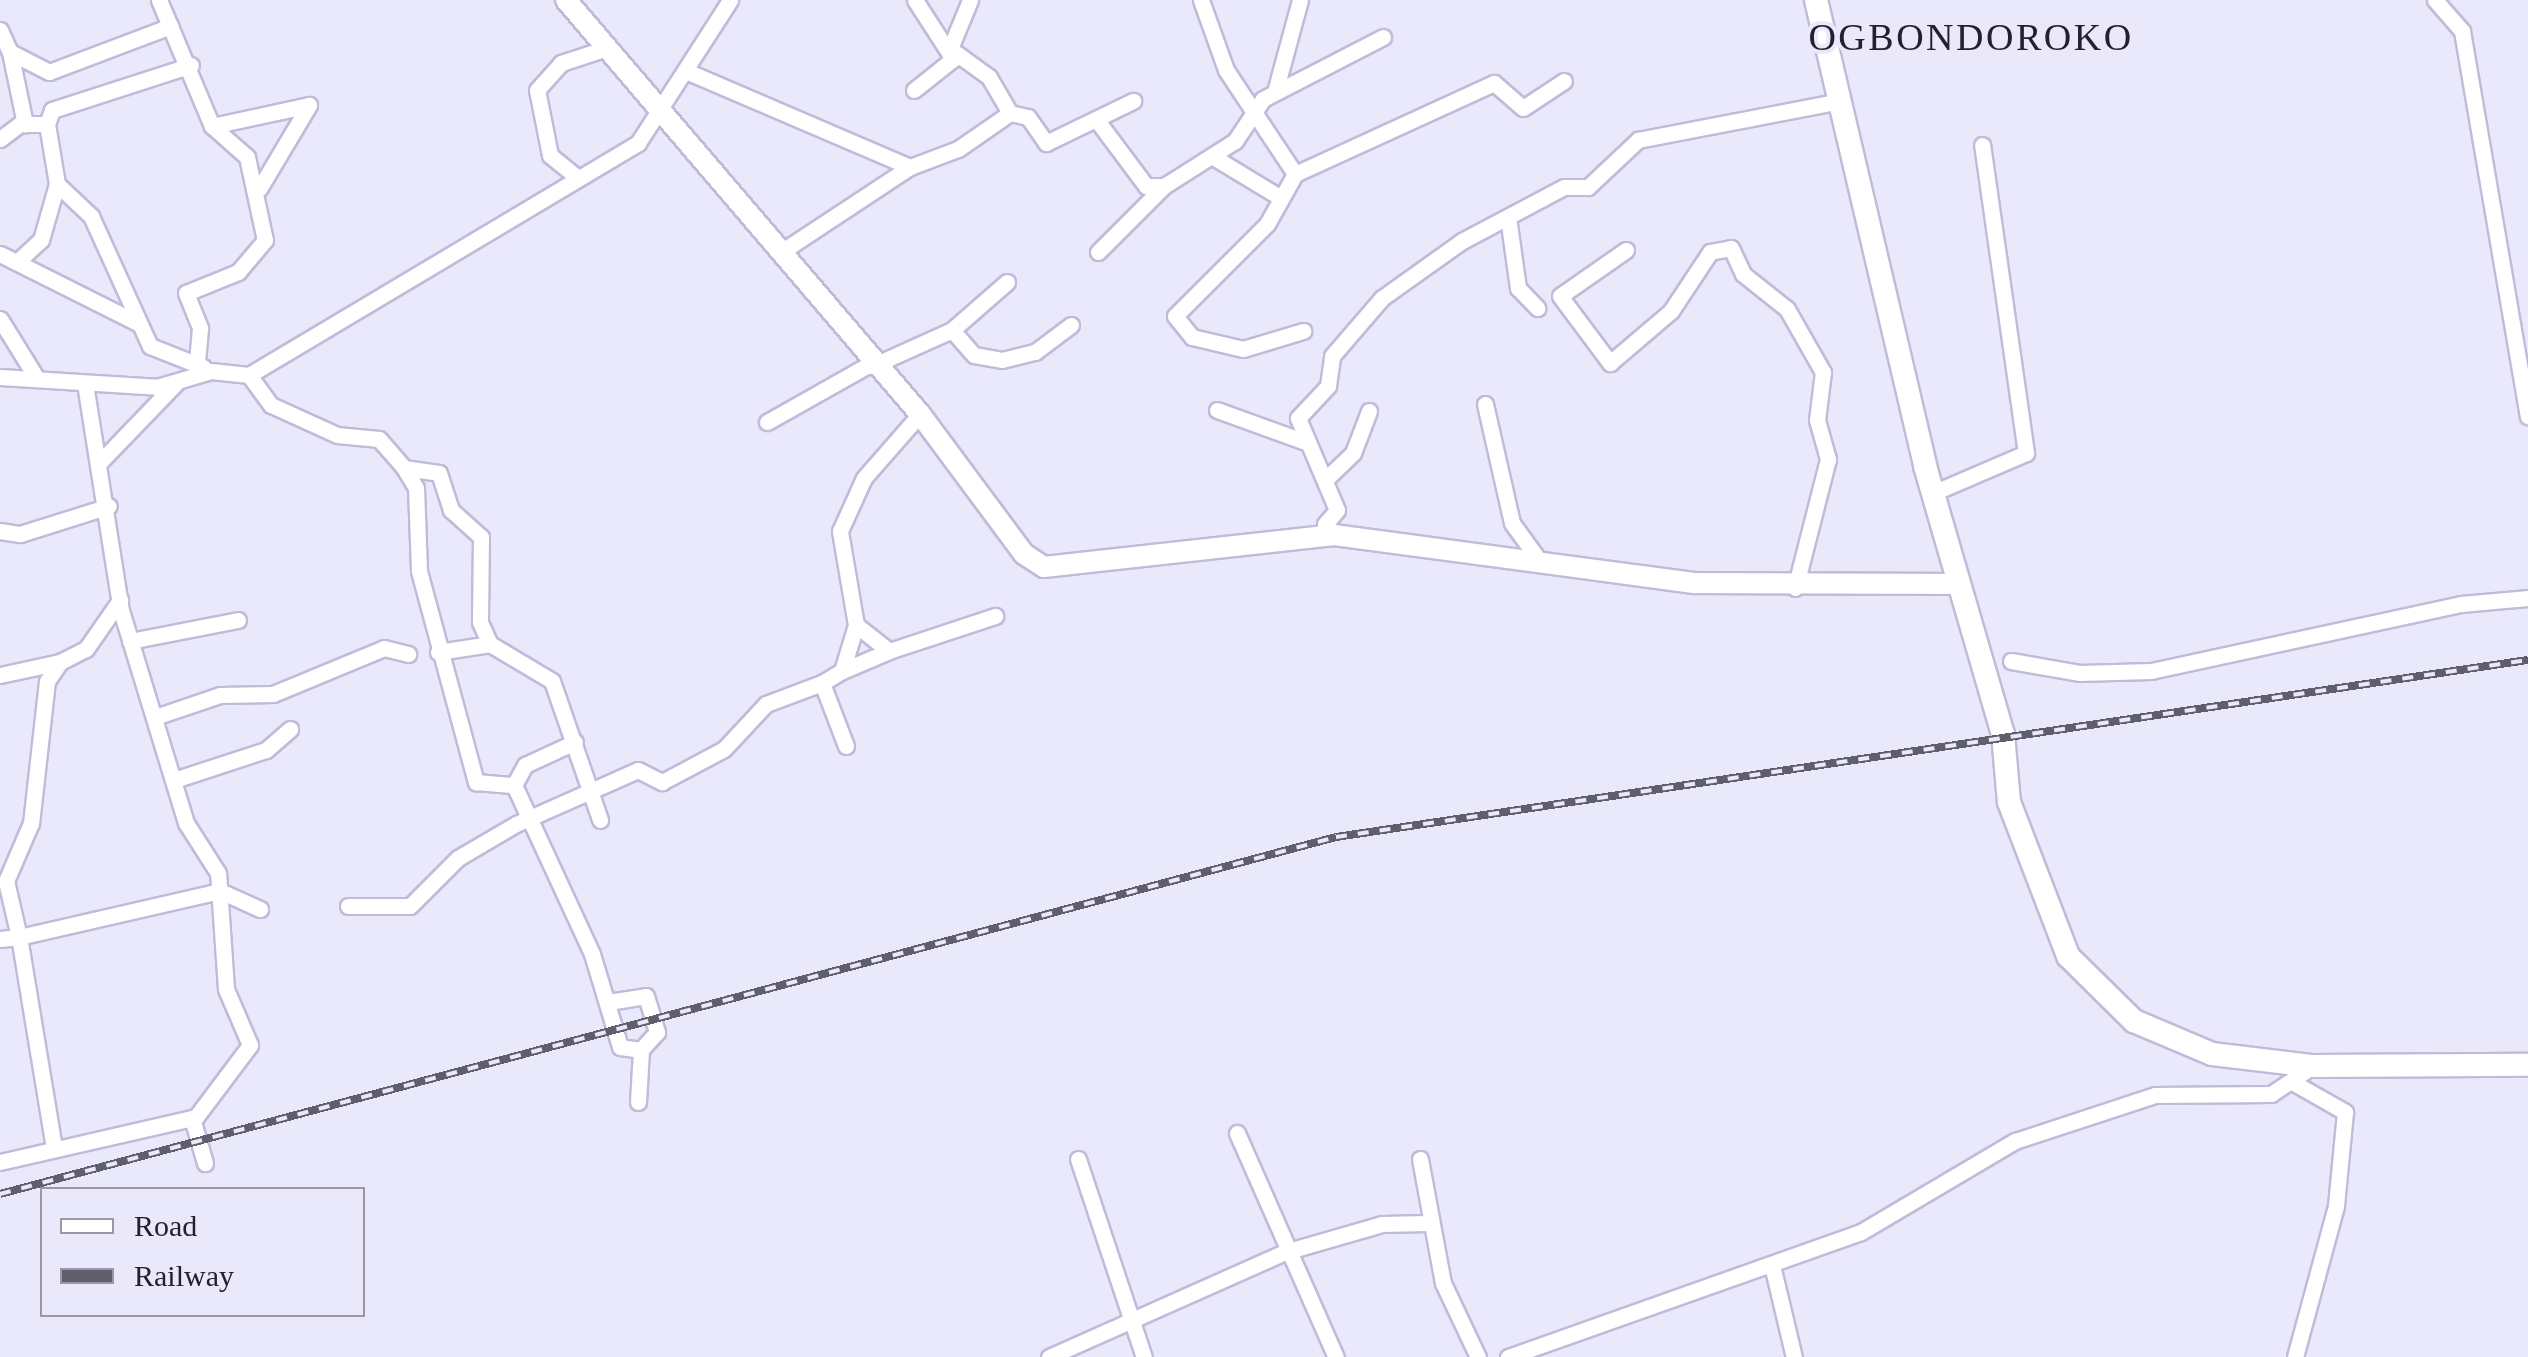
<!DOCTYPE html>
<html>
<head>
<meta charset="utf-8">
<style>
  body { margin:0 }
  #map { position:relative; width:2528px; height:1357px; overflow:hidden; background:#eae8fb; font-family:Georgia,serif }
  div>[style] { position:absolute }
  .roads { filter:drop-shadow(2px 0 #bfbcd9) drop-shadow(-2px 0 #bfbcd9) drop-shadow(0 2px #bfbcd9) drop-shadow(0 -2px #bfbcd9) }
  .minor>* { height:15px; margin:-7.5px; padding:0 7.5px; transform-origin:7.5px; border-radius:7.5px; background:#fff }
  .tertiary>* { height:20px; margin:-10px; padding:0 10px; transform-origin:10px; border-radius:10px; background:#fff }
  .secondary>* { height:22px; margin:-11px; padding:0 11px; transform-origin:11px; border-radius:11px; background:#fff }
  .rail>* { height:8px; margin-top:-4px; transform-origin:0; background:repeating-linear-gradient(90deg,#eae8fb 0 11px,#5f5e6b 0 22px); box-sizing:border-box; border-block:2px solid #5f5e6b }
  span { translate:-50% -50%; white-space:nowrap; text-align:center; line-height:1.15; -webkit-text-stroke:8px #eae8fb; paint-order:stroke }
  .quarter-label { font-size:38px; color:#22212c; letter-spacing:2.5px }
  .legend { position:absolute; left:40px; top:1187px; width:325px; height:130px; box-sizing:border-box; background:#eae8fb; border:2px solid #9a98a8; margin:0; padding:12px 18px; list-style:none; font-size:30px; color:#22212c }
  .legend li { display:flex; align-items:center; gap:20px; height:50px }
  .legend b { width:50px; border:2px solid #9a98a8 }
</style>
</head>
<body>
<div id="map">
  <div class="roads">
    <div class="minor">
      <div style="left:159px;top:0;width:137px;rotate:67.2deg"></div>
      <div style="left:212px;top:126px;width:47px;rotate:41.5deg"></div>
      <div style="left:247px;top:157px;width:85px;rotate:77.8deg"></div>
      <div style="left:265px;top:240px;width:42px;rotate:130.2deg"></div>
      <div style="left:238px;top:272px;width:56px;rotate:158deg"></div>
      <div style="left:186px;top:293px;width:38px;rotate:68deg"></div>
      <div style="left:200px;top:328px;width:36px;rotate:95deg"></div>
      <div style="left:1201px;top:0;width:74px;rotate:70.3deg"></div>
      <div style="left:1226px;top:70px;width:125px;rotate:56.4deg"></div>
      <div style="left:1295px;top:174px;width:219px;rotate:-24.6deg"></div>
      <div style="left:1494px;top:83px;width:38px;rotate:41deg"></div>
      <div style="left:1523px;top:108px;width:49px;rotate:-33.4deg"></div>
      <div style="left:2435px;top:0;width:41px;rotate:48.9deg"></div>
      <div style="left:2462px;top:31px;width:391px;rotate:80.3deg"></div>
      <div style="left:0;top:30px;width:24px;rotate:66deg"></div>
      <div style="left:10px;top:52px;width:44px;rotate:27.1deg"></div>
      <div style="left:49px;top:72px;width:130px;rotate:-20.7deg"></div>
      <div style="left:949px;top:51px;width:55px;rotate:-67.6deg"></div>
      <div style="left:10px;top:52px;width:74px;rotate:78.2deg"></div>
      <div style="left:686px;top:71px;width:244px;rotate:23.2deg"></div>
      <div style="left:910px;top:167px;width:51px;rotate:-20.6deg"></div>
      <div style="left:958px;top:149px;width:63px;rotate:-34.7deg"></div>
      <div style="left:1010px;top:113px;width:42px;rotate:-120.3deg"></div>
      <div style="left:989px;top:77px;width:39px;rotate:-144deg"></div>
      <div style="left:957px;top:54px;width:6px;rotate:129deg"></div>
      <div style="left:914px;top:90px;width:50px;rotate:-38.5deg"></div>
      <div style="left:953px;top:59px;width:70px;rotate:-122.8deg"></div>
      <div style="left:1275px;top:92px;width:95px;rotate:-74.8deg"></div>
      <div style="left:1010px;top:113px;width:18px;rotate:13deg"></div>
      <div style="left:1028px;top:117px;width:32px;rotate:55deg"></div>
      <div style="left:1046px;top:143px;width:97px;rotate:-25.8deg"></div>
      <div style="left:1096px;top:119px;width:84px;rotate:53.3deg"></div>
      <div style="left:1146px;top:186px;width:18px"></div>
      <div style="left:47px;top:124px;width:61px;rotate:80.5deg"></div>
      <div style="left:57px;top:184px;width:47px;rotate:43.3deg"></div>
      <div style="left:91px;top:216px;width:143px;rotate:65.6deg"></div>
      <div style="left:150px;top:346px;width:57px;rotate:21.6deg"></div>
      <div style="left:212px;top:126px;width:99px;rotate:-12.2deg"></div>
      <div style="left:0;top:139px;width:25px;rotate:-37deg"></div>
      <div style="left:20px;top:124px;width:27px"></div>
      <div style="left:47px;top:124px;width:15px;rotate:-70deg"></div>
      <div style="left:52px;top:110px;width:146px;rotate:-17.9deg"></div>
      <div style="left:1215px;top:158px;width:77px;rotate:31.2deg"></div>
      <div style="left:1295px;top:174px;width:57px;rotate:119.2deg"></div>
      <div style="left:1267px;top:224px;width:130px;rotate:135deg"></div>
      <div style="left:1175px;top:316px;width:27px;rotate:51deg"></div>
      <div style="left:1192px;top:337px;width:52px;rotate:13.2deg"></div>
      <div style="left:1243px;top:349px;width:63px;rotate:-16.7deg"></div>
      <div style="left:578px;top:178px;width:36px;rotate:-141deg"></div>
      <div style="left:550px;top:155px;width:66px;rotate:-101.3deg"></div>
      <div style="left:537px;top:90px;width:36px;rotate:-48deg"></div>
      <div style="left:561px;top:63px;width:48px;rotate:-18.1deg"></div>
      <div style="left:259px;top:189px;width:98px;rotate:-59.2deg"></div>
      <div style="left:1509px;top:224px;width:65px;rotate:82deg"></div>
      <div style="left:1518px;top:288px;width:28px;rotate:46deg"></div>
      <div style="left:1626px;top:250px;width:80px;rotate:145.1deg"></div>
      <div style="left:1560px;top:296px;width:84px;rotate:53.3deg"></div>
      <div style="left:1610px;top:363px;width:80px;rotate:-40.4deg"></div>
      <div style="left:1671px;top:311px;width:71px;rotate:-56.5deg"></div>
      <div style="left:1710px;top:252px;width:21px;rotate:-11deg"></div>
      <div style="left:1731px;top:248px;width:29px;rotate:65deg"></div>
      <div style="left:1743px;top:274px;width:56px;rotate:38.5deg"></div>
      <div style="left:1787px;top:309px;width:73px;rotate:60.3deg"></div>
      <div style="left:1823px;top:372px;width:48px;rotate:97.1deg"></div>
      <div style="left:1817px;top:420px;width:41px;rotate:74.2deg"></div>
      <div style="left:1828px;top:459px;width:133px;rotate:104.3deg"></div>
      <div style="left:781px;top:252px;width:154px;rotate:-33.4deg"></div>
      <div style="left:1098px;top:252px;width:93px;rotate:-45deg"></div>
      <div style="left:1164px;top:186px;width:84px;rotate:-32.4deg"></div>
      <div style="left:1235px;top:141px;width:50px;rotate:-56.3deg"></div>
      <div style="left:1263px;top:99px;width:135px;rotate:-27.3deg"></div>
      <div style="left:0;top:254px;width:154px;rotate:26.6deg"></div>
      <div style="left:17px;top:262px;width:33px;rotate:-43deg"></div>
      <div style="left:41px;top:240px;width:58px;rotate:-74.1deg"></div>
      <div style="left:0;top:319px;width:70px;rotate:58.3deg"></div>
      <div style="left:952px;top:330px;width:33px;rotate:49deg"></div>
      <div style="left:974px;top:355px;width:28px;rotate:10deg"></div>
      <div style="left:1002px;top:360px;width:34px;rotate:-14deg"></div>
      <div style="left:1035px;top:352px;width:45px;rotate:-36.9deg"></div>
      <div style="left:872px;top:366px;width:88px;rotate:-24.2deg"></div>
      <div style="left:952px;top:330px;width:73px;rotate:-41.1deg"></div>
      <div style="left:249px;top:375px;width:37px;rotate:54deg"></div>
      <div style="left:271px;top:405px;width:72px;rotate:24.4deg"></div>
      <div style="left:337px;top:435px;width:42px;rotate:5.4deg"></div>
      <div style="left:379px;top:439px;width:38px;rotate:49deg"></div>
      <div style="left:404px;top:468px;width:35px;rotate:8deg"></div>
      <div style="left:439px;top:473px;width:39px;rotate:72deg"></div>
      <div style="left:451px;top:510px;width:40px;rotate:42deg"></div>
      <div style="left:481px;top:537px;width:85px;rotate:90.7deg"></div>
      <div style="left:480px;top:622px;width:24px;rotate:66deg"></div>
      <div style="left:0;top:377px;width:157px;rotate:3.6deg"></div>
      <div style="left:157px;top:387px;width:56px;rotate:-16.5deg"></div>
      <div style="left:211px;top:371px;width:38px;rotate:6deg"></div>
      <div style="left:249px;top:375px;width:453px;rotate:-30.8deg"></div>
      <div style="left:638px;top:143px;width:170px;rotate:-57.2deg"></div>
      <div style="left:1485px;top:404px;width:122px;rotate:77.2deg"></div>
      <div style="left:1512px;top:523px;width:49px;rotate:54.1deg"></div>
      <div style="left:1217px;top:410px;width:97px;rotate:19.9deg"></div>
      <div style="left:767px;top:422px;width:118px;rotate:-29.4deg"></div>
      <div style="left:101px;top:461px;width:108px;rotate:-46.1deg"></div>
      <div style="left:404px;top:468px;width:23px;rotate:59deg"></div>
      <div style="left:416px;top:488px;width:83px;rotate:87.9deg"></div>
      <div style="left:419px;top:571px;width:219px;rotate:74.9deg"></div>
      <div style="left:476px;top:782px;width:38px;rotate:5deg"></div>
      <div style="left:514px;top:785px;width:186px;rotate:65.2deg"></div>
      <div style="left:592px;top:954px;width:97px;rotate:73.2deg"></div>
      <div style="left:620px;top:1047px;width:21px;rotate:8deg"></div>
      <div style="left:641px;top:1050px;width:52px;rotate:93.3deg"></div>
      <div style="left:1326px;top:479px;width:37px;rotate:-44deg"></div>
      <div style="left:1353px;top:453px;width:45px;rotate:-69.1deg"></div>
      <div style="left:1933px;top:493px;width:101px;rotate:-23.3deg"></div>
      <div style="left:2026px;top:453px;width:311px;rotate:-98.1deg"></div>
      <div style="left:0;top:531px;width:20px;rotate:9deg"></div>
      <div style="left:20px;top:534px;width:93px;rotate:-17.5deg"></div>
      <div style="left:1334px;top:535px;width:14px;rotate:-129deg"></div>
      <div style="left:1325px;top:524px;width:18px;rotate:-49deg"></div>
      <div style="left:1337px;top:510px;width:100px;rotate:-113deg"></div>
      <div style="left:1298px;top:418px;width:44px;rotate:-46.8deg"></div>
      <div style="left:1328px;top:386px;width:30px;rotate:-82deg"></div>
      <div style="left:1332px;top:356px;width:77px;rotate:-49.2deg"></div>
      <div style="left:1382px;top:298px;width:98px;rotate:-35.5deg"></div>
      <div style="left:1462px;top:241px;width:115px;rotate:-27.9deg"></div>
      <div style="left:1564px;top:187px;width:24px"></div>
      <div style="left:1588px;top:187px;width:69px;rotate:-43.2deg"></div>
      <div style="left:1638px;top:140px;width:202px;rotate:-10.9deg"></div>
      <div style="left:856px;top:625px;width:42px;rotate:38.2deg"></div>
      <div style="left:889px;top:651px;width:112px;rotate:-18.3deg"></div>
      <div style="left:130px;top:641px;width:110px;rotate:-11deg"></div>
      <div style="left:438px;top:652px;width:53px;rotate:-8.7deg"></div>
      <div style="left:490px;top:644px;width:72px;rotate:30.8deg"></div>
      <div style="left:552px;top:681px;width:147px;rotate:70.9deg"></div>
      <div style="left:2011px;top:661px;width:69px;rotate:10deg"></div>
      <div style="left:2079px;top:673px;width:72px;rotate:-1.6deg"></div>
      <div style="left:2151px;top:671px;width:317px;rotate:-12.2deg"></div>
      <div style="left:2461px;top:604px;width:67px;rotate:-5.1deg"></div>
      <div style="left:60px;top:662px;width:29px;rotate:-27deg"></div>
      <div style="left:86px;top:649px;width:60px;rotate:-55.2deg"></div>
      <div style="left:842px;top:671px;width:51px;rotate:-23.1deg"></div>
      <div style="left:0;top:675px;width:61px;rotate:-12.2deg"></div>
      <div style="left:60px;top:662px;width:23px;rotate:124deg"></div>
      <div style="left:47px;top:681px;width:143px;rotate:96.4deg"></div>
      <div style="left:31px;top:823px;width:63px;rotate:113.3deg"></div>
      <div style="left:6px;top:881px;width:57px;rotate:76.9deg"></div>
      <div style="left:19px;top:937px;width:19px;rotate:174deg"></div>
      <div style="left:158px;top:716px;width:65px;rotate:-18.7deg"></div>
      <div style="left:220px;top:695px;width:53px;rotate:-1.1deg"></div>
      <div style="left:273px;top:694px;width:120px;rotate:-22.5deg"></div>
      <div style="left:384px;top:648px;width:25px;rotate:14deg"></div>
      <div style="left:846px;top:746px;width:67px;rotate:-110.9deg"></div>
      <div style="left:822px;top:683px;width:23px;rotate:-31deg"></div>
      <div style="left:842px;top:671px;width:48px;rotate:-73.1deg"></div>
      <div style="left:856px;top:625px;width:95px;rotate:-99.7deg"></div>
      <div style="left:840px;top:531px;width:58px;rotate:-65.6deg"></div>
      <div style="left:864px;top:478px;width:85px;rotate:-48.8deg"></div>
      <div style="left:174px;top:780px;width:97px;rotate:-18.1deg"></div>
      <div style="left:266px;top:750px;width:32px;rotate:-41deg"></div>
      <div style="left:514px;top:785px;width:23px;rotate:-61deg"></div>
      <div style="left:525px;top:765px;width:55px;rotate:-24.7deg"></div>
      <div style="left:348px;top:906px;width:62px"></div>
      <div style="left:410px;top:906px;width:68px;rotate:-45deg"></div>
      <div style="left:458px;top:858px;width:67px;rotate:-30.4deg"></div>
      <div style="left:516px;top:824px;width:133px;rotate:-23.9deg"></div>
      <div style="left:638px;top:770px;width:27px;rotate:27deg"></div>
      <div style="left:662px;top:782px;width:70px;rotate:-28deg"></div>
      <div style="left:724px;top:749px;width:62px;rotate:-47deg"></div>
      <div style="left:766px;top:704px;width:60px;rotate:-20.6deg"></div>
      <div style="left:608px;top:1002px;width:38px;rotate:-9deg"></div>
      <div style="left:646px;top:996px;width:38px;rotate:73deg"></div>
      <div style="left:657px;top:1032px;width:24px;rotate:132deg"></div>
      <div style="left:2294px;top:1083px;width:59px;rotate:29.6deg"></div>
      <div style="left:2345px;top:1112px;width:94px;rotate:95.5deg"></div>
      <div style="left:2336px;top:1206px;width:156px;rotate:105.2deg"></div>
      <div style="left:192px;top:1118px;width:47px;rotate:73.9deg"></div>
      <div style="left:1237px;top:1133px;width:245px;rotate:66.2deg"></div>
      <div style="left:54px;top:1148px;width:214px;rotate:-99.4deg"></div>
      <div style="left:19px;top:937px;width:206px;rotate:-12.9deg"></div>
      <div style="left:220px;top:891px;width:44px;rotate:24.2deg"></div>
      <div style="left:1078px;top:1159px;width:209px;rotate:71.6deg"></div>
      <div style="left:1420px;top:1159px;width:126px;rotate:79.5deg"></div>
      <div style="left:1443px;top:1283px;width:82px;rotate:64.7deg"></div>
      <div style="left:0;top:1162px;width:201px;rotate:-12.9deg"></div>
      <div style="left:196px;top:1117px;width:90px;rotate:-53.1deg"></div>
      <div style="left:250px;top:1045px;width:61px;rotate:-113.2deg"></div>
      <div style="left:226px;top:989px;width:116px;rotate:-93.9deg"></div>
      <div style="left:218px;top:873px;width:59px;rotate:-122.6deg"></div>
      <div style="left:186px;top:823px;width:222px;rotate:-107deg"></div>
      <div style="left:121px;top:611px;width:230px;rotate:-99deg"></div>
      <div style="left:1772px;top:1265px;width:95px;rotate:76.6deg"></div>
      <div style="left:1049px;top:1357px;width:258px;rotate:-24deg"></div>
      <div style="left:1285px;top:1252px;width:101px;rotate:-16.1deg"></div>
      <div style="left:1382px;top:1224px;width:45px;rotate:-1.3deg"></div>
      <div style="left:1508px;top:1357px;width:374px;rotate:-19.5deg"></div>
      <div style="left:1861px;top:1232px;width:179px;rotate:-30.6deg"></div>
      <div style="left:2015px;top:1141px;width:147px;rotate:-18.2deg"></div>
      <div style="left:2155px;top:1095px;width:116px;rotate:-0.5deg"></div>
      <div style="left:2271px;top:1094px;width:50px;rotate:-33.7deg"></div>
    </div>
    <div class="tertiary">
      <div style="left:566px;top:0;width:545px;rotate:49.47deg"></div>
      <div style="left:920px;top:414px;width:174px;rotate:53.4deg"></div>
      <div style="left:1024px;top:554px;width:24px;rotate:33deg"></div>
      <div style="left:1044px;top:567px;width:292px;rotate:-6.3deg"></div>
      <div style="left:1334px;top:535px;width:365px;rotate:7.6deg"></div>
      <div style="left:1696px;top:583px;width:264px;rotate:0.2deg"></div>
    </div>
    <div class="secondary">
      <div style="left:1816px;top:0;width:479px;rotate:76.8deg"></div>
      <div style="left:1925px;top:466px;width:279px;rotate:73.8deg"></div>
      <div style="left:2003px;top:734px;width:68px;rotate:85deg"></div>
      <div style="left:2009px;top:802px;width:165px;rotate:69deg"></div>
      <div style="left:2068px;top:956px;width:93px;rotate:44.6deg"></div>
      <div style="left:2134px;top:1021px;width:85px;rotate:22.9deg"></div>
      <div style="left:2212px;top:1054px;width:102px;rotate:6.8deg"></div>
      <div style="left:2313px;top:1066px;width:215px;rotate:-0.3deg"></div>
    </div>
  </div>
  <div class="rail">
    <div style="left:0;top:1194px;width:1383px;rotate:-14.96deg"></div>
    <div style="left:1336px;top:837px;width:1205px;rotate:-8.45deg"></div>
  </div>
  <div class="quarter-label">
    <span style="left:1971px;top:38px">OGBONDOROKO</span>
  </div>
  <ul class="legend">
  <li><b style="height:12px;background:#fff"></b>Road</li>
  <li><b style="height:12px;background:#5f5e6b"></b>Railway</li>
  </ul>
</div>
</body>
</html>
